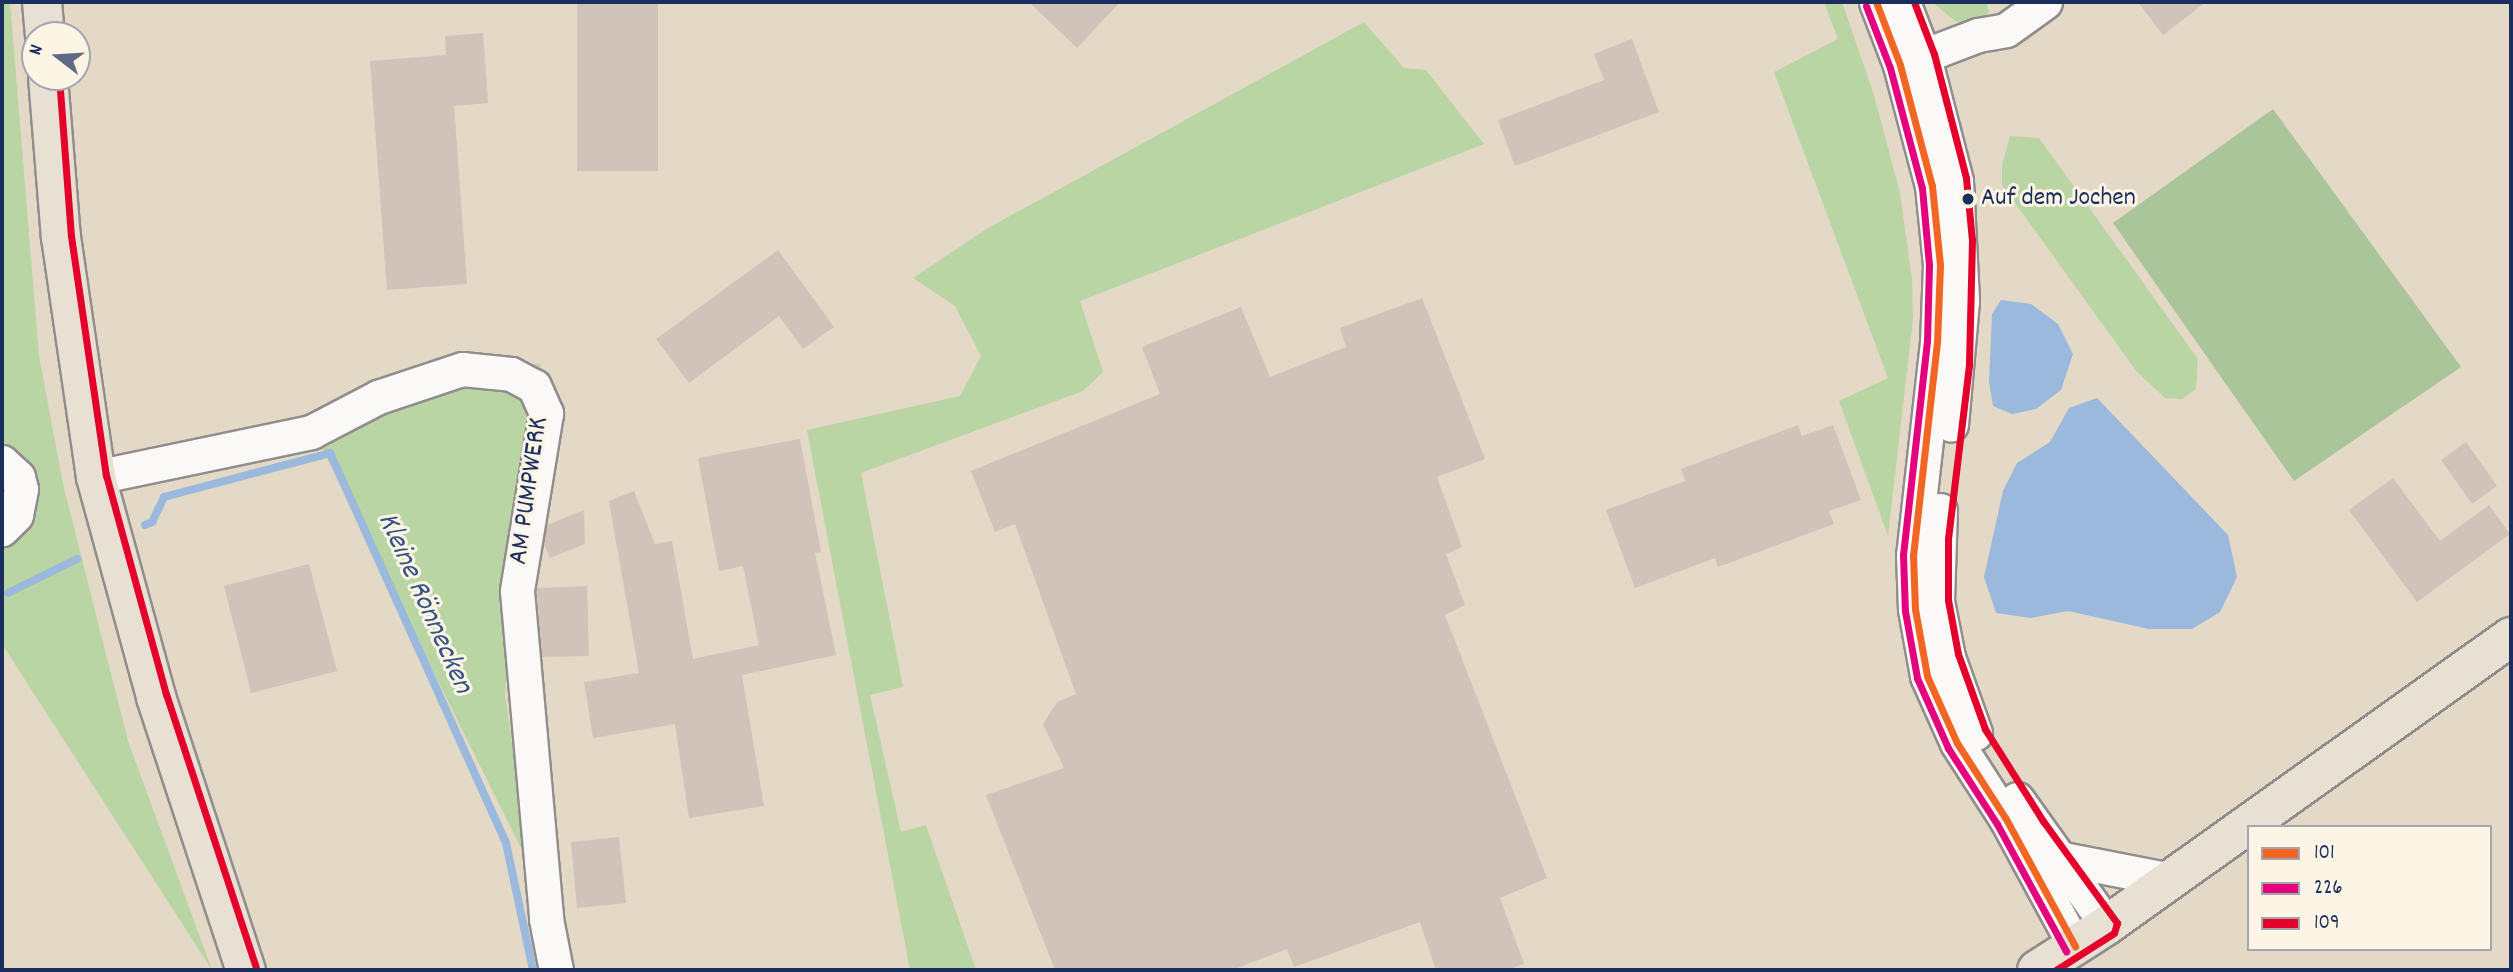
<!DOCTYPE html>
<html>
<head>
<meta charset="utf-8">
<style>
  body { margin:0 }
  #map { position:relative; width:2513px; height:972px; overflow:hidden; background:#e4d8c7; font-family:Dekko,sans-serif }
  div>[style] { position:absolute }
  .green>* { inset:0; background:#b9d5a4 }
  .forest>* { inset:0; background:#a9c599 }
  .water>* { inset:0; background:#9ab9dd }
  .stream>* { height:8px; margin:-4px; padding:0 4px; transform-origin:4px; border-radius:4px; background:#9ab9dd }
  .building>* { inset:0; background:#d1c2ba }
  .roads { filter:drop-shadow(2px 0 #908d8c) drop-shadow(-2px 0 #908d8c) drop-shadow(0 2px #908d8c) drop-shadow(0 -2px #908d8c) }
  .minor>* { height:33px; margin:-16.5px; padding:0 16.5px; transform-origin:16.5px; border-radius:16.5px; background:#fbf9f7 }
  .major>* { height:38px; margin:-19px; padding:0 19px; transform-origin:19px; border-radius:19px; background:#e7e0d3 }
  .bus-1>* { height:7px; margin:-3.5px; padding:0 3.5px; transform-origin:3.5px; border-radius:3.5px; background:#f26522 }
  .bus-2>* { height:7px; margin:-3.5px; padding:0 3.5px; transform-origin:3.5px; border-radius:3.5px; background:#e5007d }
  .bus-3>* { height:7px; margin:-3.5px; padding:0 3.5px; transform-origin:3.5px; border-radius:3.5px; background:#e4002b }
  .dots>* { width:19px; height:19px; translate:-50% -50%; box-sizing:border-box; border:4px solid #fcf5e5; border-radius:50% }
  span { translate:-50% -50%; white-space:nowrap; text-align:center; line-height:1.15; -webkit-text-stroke:6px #fcf5e5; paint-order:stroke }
  .bus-label { font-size:26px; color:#1b2f5e }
  .left { translate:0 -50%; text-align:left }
  .street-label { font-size:28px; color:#1b2f5e }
  .water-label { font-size:30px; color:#385487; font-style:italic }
  .frame { position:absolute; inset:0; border:4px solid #1b2f5e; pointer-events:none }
  .legend { position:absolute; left:2247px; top:825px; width:245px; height:126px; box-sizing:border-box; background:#fcf5e5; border:2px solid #a2a6af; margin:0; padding:9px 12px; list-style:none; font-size:21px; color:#1b2f5e }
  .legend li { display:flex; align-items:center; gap:14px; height:35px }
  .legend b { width:35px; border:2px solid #a2a6af }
  .north { position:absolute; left:21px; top:21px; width:70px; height:70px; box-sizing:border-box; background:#fcf5e5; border:2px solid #a2a6af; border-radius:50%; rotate:287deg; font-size:19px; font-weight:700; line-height:28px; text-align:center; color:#1b2f5e }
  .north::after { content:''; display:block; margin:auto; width:24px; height:32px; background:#616a83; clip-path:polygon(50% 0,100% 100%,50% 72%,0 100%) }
</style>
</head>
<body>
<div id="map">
  <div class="green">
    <div style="clip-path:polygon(2px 2px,10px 2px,39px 356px,63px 484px,128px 741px,212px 970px,2px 644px,2px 538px,32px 513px,38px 477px,19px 450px,2px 445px)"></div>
    <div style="clip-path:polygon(1824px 2px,1842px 2px,1874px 95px,1900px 193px,1912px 280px,1913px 318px,1888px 536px,1839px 401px,1888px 378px,1774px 72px,1838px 39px)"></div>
    <div style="clip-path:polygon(1932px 2px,1986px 2px,1989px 12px,1978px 28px,1955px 21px)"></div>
    <div style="clip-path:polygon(1364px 22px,1404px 68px,1426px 70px,1484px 144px,1080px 301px,1103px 372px,1083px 391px,861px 473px,903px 687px,870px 695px,901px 832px,926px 825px,976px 970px,910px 970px,807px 430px,960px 396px,981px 356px,955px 306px,913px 278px,988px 228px)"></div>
    <div style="clip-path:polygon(2010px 136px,2039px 138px,2198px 359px,2196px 389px,2182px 399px,2165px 398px,2137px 372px,2002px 185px,2002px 165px)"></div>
    <div style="clip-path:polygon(510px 363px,541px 364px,521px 470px,505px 695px,530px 866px,305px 414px,373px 386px)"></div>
  </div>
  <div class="forest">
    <div style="clip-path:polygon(2273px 109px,2461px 367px,2294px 481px,2113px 223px)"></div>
  </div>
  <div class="water">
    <div style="clip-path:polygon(2001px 300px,2031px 304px,2058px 324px,2073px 354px,2061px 390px,2036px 409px,2012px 414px,1993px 406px,1989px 382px,1992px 314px)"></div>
    <div style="clip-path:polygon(2097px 398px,2228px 535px,2237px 577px,2220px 612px,2192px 629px,2149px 629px,2068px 611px,2031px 618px,1996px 613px,1984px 577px,2003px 491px,2017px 463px,2050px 442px,2069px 408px)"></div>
  </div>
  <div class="stream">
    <div style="left:145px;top:525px;width:8px;rotate:-23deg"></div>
    <div style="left:152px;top:522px;width:28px;rotate:-64deg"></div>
    <div style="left:164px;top:497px;width:172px;rotate:-14.8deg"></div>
    <div style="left:330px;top:453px;width:428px;rotate:65.7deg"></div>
    <div style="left:506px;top:843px;width:130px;rotate:78deg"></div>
    <div style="left:8px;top:593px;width:77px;rotate:-26.2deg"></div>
  </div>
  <div class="building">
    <div style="clip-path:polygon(577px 2px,658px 2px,658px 171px,577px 171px)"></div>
    <div style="clip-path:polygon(1029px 2px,1120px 2px,1077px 48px)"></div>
    <div style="clip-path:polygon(2138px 2px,2206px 2px,2163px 35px)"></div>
    <div style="clip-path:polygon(483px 33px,488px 103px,454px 106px,467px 284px,387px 290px,370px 61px,446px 55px,445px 36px)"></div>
    <div style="clip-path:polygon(1632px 39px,1659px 112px,1515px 166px,1498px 120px,1604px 80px,1594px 54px)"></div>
    <div style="clip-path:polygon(778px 250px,834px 327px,803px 349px,779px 316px,689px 383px,656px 339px)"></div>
    <div style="clip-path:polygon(1422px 298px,1485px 459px,1437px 477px,1462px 547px,1446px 554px,1465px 605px,1445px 615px,1547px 878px,1500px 898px,1524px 964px,1507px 970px,1436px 970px,1420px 922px,1294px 967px,1287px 949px,1232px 970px,1055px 970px,986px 795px,1064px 768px,1043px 724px,1057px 702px,1076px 694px,1015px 524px,995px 532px,971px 471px,1160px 394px,1142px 347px,1241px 307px,1270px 377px,1346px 347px,1340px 328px)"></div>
    <div style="clip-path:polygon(1798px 425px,1802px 436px,1833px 425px,1861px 500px,1829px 511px,1834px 524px,1718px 567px,1715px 558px,1635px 588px,1606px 510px,1685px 481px,1681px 469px)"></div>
    <div style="clip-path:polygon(800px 439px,821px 552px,815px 553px,836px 655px,742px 675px,764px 806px,689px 818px,675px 724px,593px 738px,584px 682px,639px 673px,609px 501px,634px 491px,655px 544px,672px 541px,693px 659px,759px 645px,743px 566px,719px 571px,698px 458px)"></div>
    <div style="clip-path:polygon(2466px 442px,2497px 486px,2472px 504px,2441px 460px)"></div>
    <div style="clip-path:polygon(2393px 478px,2440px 541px,2489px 505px,2510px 534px,2417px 602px,2349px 510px)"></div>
    <div style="clip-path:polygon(584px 510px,585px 544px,550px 558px,544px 544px,547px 525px)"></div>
    <div style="clip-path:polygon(309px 564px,337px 671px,251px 693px,224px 586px)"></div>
    <div style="clip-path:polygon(587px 586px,589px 656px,542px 657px,537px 588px)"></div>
    <div style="clip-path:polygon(619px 837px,626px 903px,577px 908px,571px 842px)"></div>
  </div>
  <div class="roads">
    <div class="minor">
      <div style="left:1876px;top:2px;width:67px;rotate:69.1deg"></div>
      <div style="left:1900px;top:65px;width:125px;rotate:75.2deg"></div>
      <div style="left:1932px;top:186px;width:79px;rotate:84.2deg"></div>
      <div style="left:1940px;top:265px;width:77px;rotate:92.2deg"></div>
      <div style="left:1937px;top:342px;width:214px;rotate:96.4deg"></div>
      <div style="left:1913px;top:555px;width:54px;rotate:87.9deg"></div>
      <div style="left:1915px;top:609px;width:68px;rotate:79.8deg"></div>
      <div style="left:1927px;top:676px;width:73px;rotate:65.9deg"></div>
      <div style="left:1957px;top:743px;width:90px;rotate:57.2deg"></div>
      <div style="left:2006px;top:819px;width:145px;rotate:61.5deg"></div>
      <div style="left:1903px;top:2px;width:59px;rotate:69.1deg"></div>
      <div style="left:1924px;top:57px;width:128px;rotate:75.5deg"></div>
      <div style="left:1956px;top:181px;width:120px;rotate:87.1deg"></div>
      <div style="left:1962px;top:301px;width:124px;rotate:95.1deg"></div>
      <div style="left:1902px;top:64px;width:81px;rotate:-20.9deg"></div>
      <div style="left:1978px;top:35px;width:28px;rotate:-10deg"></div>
      <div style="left:2006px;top:30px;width:48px;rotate:-35.7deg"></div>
      <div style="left:2px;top:462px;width:22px;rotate:43deg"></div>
      <div style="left:18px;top:477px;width:12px;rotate:76deg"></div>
      <div style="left:21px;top:489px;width:26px;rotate:101deg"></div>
      <div style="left:16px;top:515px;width:20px;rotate:135deg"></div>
      <div style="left:96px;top:477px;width:220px;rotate:-11.8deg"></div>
      <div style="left:311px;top:432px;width:76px;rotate:-27.6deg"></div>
      <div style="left:378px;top:397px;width:89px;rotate:-18.4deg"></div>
      <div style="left:462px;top:369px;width:49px;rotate:5.8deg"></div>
      <div style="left:511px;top:374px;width:26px;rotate:28deg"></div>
      <div style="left:534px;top:386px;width:30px;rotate:66deg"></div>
      <div style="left:546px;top:413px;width:180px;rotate:99.3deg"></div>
      <div style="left:517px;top:591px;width:329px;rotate:84.9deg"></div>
      <div style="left:546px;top:919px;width:52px;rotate:78.9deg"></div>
      <div style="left:1940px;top:510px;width:91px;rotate:91.9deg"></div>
      <div style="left:1937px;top:601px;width:57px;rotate:78.9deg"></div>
      <div style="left:1948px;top:657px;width:81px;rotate:70.4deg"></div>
      <div style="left:2017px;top:799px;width:155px;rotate:54.5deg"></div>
      <div style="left:2058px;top:858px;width:115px;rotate:11deg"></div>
    </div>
    <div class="major">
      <div style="left:42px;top:2px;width:33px;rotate:85deg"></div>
      <div style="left:48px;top:77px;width:161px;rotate:85.4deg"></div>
      <div style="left:61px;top:237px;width:243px;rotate:81.7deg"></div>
      <div style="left:96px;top:477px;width:228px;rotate:74.7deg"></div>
      <div style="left:156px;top:697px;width:287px;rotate:71.8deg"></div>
      <div style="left:2037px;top:970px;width:83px;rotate:-32.7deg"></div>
      <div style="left:2107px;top:925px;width:496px;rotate:-35.5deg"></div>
    </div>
  </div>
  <div class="bus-1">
    <div style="left:1876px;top:2px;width:67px;rotate:69.1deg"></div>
    <div style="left:1900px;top:65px;width:125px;rotate:75.2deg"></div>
    <div style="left:1932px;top:186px;width:79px;rotate:84.2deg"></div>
    <div style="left:1940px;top:265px;width:77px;rotate:92.2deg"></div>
    <div style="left:1937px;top:342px;width:214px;rotate:96.4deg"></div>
    <div style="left:1913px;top:555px;width:54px;rotate:87.9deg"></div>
    <div style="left:1915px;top:609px;width:68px;rotate:79.8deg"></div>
    <div style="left:1927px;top:676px;width:73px;rotate:65.9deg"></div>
    <div style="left:1957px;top:743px;width:90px;rotate:57.2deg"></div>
    <div style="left:2006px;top:819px;width:145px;rotate:61.5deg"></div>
  </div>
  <div class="bus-2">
    <div style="left:1866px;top:6px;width:66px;rotate:68.8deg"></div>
    <div style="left:1890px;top:68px;width:124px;rotate:75.1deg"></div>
    <div style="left:1922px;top:188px;width:77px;rotate:84.8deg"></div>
    <div style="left:1929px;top:265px;width:76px;rotate:91.5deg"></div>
    <div style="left:1927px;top:341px;width:215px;rotate:96.4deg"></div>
    <div style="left:1903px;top:555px;width:56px;rotate:88deg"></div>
    <div style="left:1905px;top:611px;width:68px;rotate:79.8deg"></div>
    <div style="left:1917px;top:678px;width:77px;rotate:66.1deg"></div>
    <div style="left:1948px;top:748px;width:90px;rotate:57.2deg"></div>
    <div style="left:1997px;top:824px;width:145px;rotate:61.5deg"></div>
  </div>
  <div class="bus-3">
    <div style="left:1914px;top:2px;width:56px;rotate:69deg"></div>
    <div style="left:1934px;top:54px;width:128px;rotate:75.5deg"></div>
    <div style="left:1966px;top:178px;width:62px;rotate:84.5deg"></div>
    <div style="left:1972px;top:240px;width:125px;rotate:91.4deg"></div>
    <div style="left:1969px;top:365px;width:175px;rotate:96.9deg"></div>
    <div style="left:1948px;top:539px;width:61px;rotate:90deg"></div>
    <div style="left:1948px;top:600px;width:55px;rotate:79.5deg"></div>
    <div style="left:1958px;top:654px;width:80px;rotate:70.2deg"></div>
    <div style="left:1985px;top:729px;width:109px;rotate:57.8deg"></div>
    <div style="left:2043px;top:821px;width:126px;rotate:54deg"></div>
    <div style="left:2117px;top:923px;width:10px;rotate:107deg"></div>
    <div style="left:2114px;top:933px;width:69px;rotate:147.5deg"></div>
    <div style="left:59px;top:77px;width:159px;rotate:85.7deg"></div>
    <div style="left:71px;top:236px;width:242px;rotate:81.7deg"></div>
    <div style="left:106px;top:475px;width:227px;rotate:74.7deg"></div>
    <div style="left:166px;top:694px;width:287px;rotate:71.8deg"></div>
  </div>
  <div class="dots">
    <div style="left:1968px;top:199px;background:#1b2f5e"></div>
  </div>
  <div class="bus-label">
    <span class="left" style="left:1981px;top:199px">Auf dem Jochen</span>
  </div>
  <div class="street-label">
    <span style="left:530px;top:491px;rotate:-82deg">AM PUMPWERK</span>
  </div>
  <div class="water-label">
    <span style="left:423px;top:604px;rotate:66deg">Kleine Rönnecken</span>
  </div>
  <div class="frame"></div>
  <ul class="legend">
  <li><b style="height:9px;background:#f26522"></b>101</li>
  <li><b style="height:9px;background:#e5007d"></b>226</li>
  <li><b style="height:9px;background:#e4002b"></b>109</li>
  </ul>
  <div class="north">N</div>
</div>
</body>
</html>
